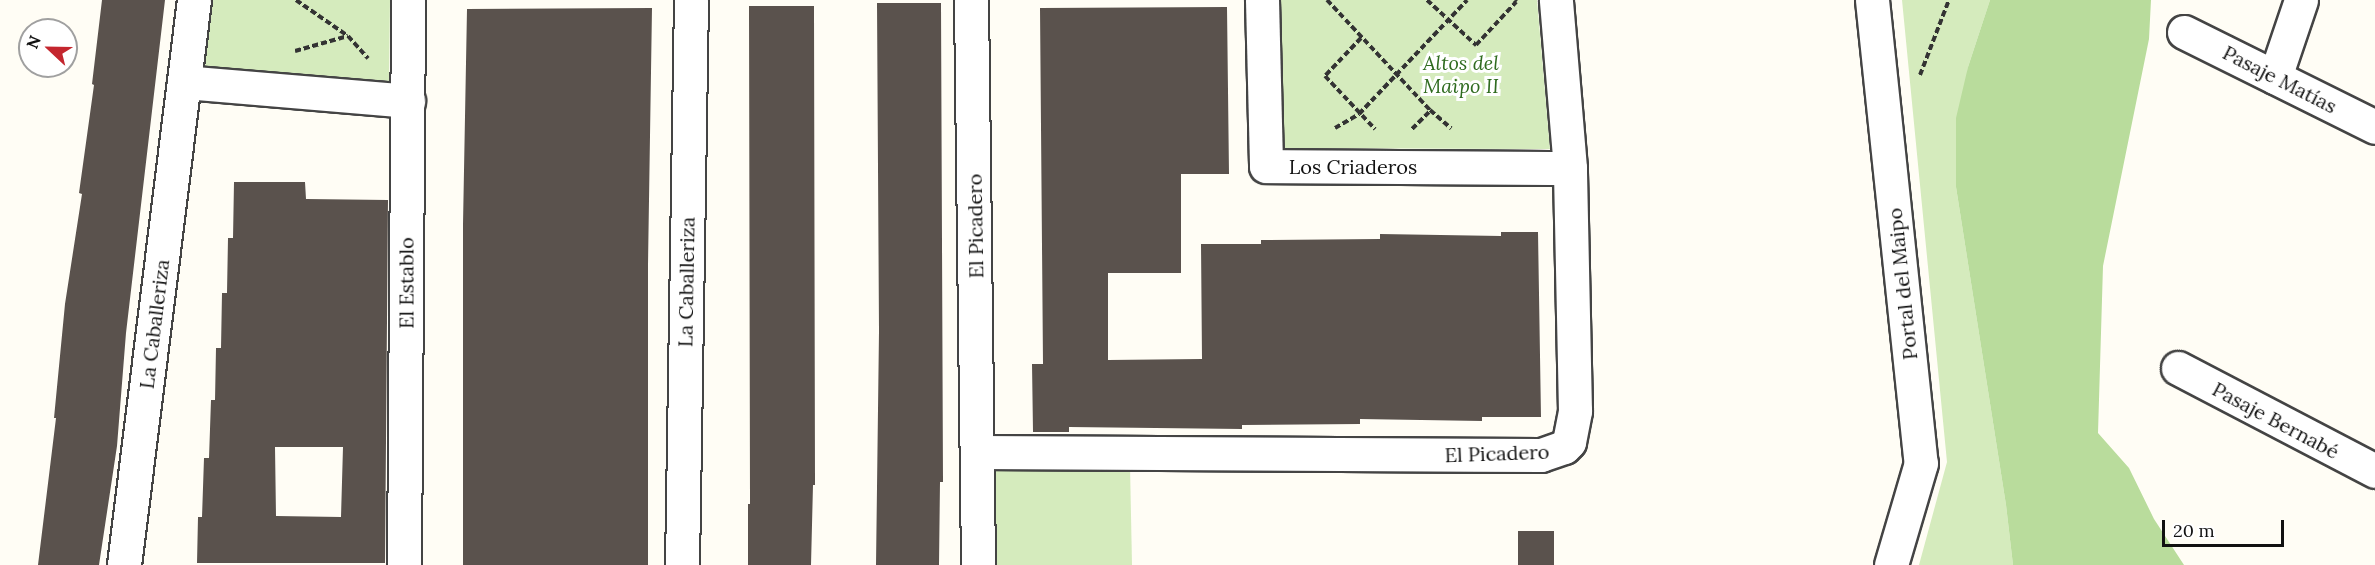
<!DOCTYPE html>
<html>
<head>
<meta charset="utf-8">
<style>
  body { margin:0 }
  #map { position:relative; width:2375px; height:565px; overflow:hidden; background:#fffdf5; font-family:Lora,serif }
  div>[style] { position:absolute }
  .green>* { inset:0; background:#d5ebbd }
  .forest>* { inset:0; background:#b9dc9c }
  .building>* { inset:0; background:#5a524d }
  .path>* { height:4px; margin-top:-2px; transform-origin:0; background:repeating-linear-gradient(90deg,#333 0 6px,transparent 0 9px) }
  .roads { filter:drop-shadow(2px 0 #444) drop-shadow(-2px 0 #444) drop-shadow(0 2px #444) drop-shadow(0 -2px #444) }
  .minor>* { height:33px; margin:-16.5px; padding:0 16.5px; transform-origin:16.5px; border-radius:16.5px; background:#fff }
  span { translate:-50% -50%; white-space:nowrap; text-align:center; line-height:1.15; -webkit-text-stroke:6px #fff; paint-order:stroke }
  .park-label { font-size:20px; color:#2f6b1f; font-style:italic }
  .street-label { font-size:20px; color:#111 }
  .north { position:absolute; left:18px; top:18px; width:60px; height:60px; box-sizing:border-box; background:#fff; border:2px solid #a0a0a0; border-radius:50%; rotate:292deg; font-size:16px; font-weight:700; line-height:24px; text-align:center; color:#111 }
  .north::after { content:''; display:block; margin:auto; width:21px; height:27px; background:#c4262e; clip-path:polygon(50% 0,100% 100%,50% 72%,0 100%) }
  .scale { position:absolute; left:2162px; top:520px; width:122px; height:27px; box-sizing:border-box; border:3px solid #111; border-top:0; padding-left:8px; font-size:18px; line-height:21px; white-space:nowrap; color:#111; -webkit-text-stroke:4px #fff; paint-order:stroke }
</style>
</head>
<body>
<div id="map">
  <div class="green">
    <div style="clip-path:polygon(212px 0,390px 0,389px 81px,205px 66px)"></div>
    <div style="clip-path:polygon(1280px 0,1537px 0,1550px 149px,1283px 148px)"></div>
    <div style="clip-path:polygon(1902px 0,1990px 0,1968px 67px,1956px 187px,2006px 505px,2013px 565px,1919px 565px,1947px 462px)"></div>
    <div style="clip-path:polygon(990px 464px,1130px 465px,1132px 565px,990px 565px)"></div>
  </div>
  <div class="forest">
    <div style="clip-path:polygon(1990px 0,2151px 0,2149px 39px,2103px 266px,2098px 433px,2129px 468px,2154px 519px,2184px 565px,2013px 565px,2006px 505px,1956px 187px,1956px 118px,1968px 67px)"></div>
  </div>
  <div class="building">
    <div style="clip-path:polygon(102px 0,165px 0,126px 333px,117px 446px,99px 565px,38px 565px,56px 418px,54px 418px,65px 304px,82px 194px,79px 193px,94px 85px,92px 84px)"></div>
    <div style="clip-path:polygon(877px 3px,941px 3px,943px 482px,940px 482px,939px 565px,876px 565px,879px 331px)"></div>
    <div style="clip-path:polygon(749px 6px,814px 6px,815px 485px,813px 485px,811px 565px,748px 565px,748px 504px,750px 504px)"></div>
    <div style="clip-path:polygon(1227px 7px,1229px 174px,1181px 174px,1181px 273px,1108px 273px,1108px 360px,1202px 359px,1201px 244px,1261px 244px,1261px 240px,1380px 239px,1380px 234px,1501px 236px,1501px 232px,1538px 232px,1541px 417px,1482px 417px,1482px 421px,1360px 419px,1360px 424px,1242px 425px,1242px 429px,1069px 427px,1069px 432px,1033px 432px,1032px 364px,1043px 364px,1040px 8px)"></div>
    <div style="clip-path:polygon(652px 8px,648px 265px,648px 565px,463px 565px,463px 224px,467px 9px)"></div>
    <div style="clip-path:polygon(evenodd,234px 182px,305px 182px,306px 199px,388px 200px,385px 563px,197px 563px,198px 517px,202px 517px,204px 458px,209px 458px,211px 400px,215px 400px,216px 348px,221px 348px,222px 293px,227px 293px,228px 238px,233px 238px,234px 182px,275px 447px,343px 447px,341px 517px,276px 516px,275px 447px)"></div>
    <div style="clip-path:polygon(1518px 531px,1554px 531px,1554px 565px,1518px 565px)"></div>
  </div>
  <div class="path">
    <div style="left:296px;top:0;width:63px;rotate:34.7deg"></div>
    <div style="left:348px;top:36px;width:30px;rotate:48deg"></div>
    <div style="left:1327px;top:0;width:151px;rotate:46.9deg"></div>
    <div style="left:1430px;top:110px;width:28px;rotate:41deg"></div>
    <div style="left:1427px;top:0;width:67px;rotate:42.6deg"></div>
    <div style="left:1476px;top:45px;width:59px;rotate:-47.1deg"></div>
    <div style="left:1516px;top:2px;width:2px;rotate:-117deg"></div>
    <div style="left:1361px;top:38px;width:52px;rotate:133.5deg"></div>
    <div style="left:1325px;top:76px;width:73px;rotate:46.7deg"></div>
    <div style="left:295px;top:51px;width:55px;rotate:-15.8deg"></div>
    <div style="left:1920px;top:75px;width:80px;rotate:-68.9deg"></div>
    <div style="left:1335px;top:128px;width:28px;rotate:-30deg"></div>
    <div style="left:1359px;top:114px;width:157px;rotate:-46.5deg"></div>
    <div style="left:1412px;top:129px;width:25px;rotate:-45deg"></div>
  </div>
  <div class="roads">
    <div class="minor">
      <div style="left:971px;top:0;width:565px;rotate:89.29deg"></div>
      <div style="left:1262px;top:0;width:166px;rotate:88.6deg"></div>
      <div style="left:1266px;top:166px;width:304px;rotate:0.4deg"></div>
      <div style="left:1872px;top:0;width:466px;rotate:84deg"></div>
      <div style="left:1921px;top:463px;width:106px;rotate:106.4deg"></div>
      <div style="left:2184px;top:32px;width:213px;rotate:26.4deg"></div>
      <div style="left:2275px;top:77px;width:81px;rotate:-71.3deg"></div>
      <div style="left:184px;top:82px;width:225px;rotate:4.8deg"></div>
      <div style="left:2178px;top:368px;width:222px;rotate:27.6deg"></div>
      <div style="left:979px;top:452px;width:562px;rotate:0.31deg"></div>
      <div style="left:1541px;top:455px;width:24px;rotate:-19deg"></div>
      <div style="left:1564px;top:447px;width:7px;rotate:-45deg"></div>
      <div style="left:1569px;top:442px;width:32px;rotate:-79deg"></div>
      <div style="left:1575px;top:411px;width:243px;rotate:-91.2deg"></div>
      <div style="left:1570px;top:168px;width:169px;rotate:-94.8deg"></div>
      <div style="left:124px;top:565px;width:569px;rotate:-82.94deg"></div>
      <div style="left:404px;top:565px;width:565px;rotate:-89.59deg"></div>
      <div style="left:682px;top:565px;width:565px;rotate:-89.09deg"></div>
    </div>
  </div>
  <div class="park-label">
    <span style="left:1461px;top:74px">Altos del<br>Maipo II</span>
  </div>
  <div class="street-label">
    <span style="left:2280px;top:79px;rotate:27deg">Pasaje Matías</span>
    <span style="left:1353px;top:166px">Los Criaderos</span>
    <span style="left:975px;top:226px;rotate:-91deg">El Picadero</span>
    <span style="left:686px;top:282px;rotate:-89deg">La Caballeriza</span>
    <span style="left:406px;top:283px;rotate:-90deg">El Establo</span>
    <span style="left:1902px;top:284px;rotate:-96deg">Portal del Maipo</span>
    <span style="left:154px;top:324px;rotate:-83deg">La Caballeriza</span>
    <span style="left:2276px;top:420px;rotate:28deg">Pasaje Bernabé</span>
    <span style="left:1497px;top:453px;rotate:-2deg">El Picadero</span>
  </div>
  <div class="north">N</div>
  <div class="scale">20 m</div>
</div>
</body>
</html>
